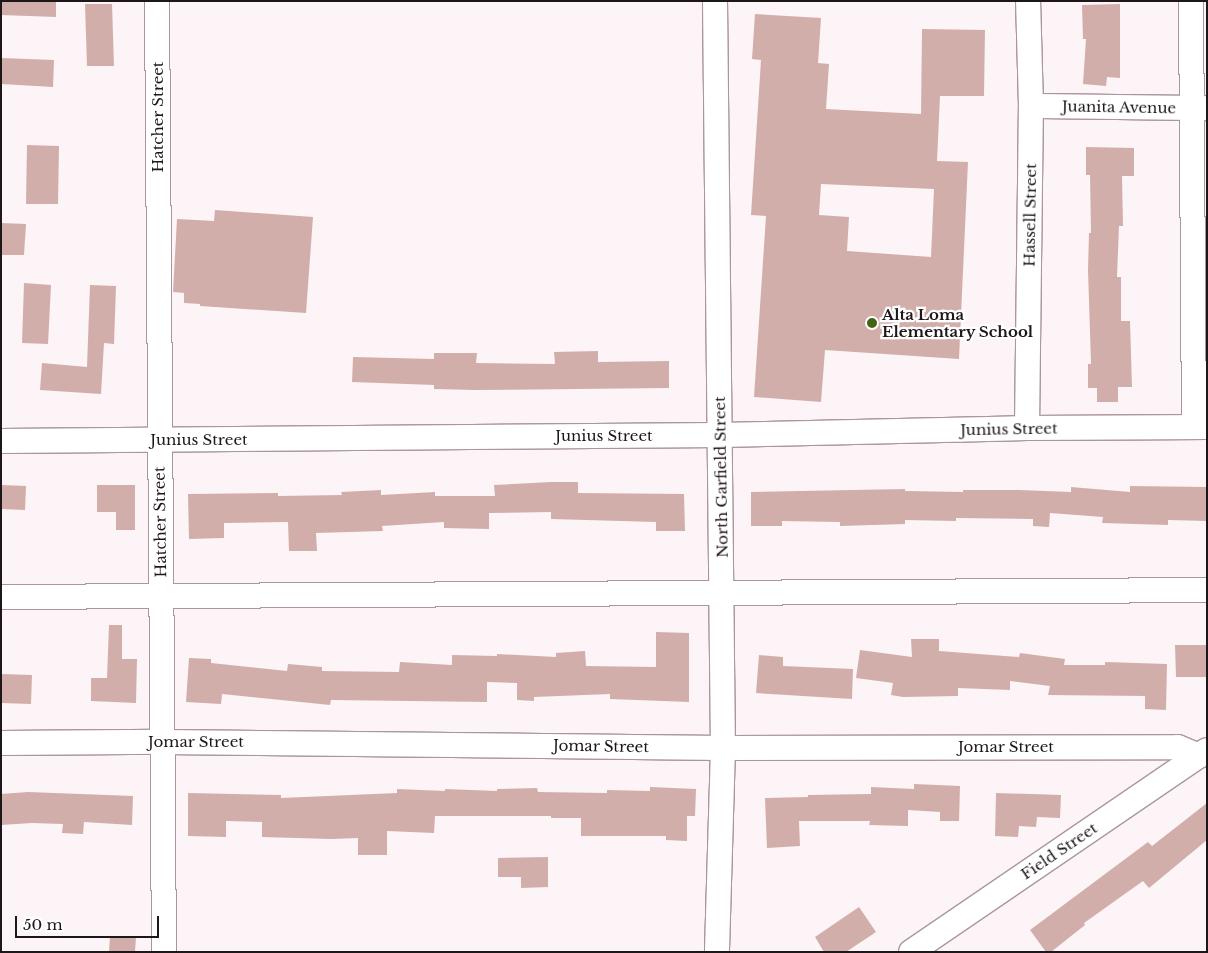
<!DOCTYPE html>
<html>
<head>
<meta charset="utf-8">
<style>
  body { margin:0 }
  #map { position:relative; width:1208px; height:953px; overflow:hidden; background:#fcf4f6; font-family:"Libre Baskerville",serif }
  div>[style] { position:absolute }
  .building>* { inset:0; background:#d2aeab }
  .roads { filter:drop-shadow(1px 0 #aa969c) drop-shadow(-1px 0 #aa969c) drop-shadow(0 1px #aa969c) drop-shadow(0 -1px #aa969c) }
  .minor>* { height:24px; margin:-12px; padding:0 12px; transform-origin:12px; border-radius:12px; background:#fff }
  .dots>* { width:14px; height:14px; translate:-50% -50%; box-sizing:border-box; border:2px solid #fff; border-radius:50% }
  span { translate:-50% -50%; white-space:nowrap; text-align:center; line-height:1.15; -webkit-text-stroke:4.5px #fff; paint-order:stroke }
  .street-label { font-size:15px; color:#1e1719 }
  .poi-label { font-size:15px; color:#1e1719; font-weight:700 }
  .left { translate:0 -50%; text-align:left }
  .frame { position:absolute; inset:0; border:2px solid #1e1719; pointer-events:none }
  .scale { position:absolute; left:15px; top:916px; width:144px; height:22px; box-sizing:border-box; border:2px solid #1e1719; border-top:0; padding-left:6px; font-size:15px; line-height:18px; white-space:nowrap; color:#1e1719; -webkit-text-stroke:4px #fff; paint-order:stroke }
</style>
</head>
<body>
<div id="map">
  <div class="building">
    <div style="clip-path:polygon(1px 1px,56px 1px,56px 17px,1px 15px)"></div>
    <div style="clip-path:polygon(85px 4px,112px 4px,114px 66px,87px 66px)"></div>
    <div style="clip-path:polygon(1120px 4px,1120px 78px,1107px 77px,1106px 86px,1083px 84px,1086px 39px,1083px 39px,1082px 5px)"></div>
    <div style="clip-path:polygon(evenodd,755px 14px,821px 18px,818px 63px,829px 64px,826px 109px,921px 114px,922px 29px,985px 30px,984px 96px,940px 96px,937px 161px,968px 162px,959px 359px,825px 350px,821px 402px,754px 397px,766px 216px,751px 215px,761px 60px,752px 59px,755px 14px,821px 184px,934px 189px,931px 257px,847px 251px,849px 217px,819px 215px,821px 184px)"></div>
    <div style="clip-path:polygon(1px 58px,54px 60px,53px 87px,1px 84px)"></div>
    <div style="clip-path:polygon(27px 145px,59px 146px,58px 204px,26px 204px)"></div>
    <div style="clip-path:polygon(1086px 147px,1134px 148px,1134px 176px,1122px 176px,1123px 226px,1119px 226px,1117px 277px,1121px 277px,1121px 321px,1130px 321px,1132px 387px,1118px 387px,1118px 402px,1097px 402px,1097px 388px,1088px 388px,1088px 364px,1091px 364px,1088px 270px,1089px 233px,1091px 233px,1090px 175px,1086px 175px)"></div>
    <div style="clip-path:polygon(215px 210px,313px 217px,306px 313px,200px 306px,200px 304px,184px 303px,184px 293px,173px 292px,177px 219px,214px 221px)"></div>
    <div style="clip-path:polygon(1px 223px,26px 224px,24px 255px,1px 255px)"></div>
    <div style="clip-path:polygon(24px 283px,51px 285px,48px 344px,22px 343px)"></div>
    <div style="clip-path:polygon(90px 285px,116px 286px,114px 344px,104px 343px,101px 394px,40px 390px,42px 363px,87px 367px)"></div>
    <div style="clip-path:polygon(598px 351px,598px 362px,669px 361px,669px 388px,476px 390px,434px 389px,434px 385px,352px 382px,353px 357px,434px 359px,434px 353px,477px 353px,476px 363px,555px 364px,554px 352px)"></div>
    <div style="clip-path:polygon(551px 482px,578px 482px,578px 493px,684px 494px,685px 531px,656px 531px,656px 522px,551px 519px,551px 512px,489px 513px,489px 529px,444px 528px,444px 522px,382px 526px,383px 531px,316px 533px,317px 551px,289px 551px,288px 522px,224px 523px,224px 538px,189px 539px,188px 494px,278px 493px,278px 496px,342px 495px,341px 492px,381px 490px,381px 495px,435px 492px,435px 496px,495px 496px,494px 485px)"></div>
    <div style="clip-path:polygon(1px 485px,26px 486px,25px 510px,1px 509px)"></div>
    <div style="clip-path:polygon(97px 485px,135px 485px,135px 530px,116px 530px,116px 512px,97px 512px)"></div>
    <div style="clip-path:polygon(1130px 486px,1207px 487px,1207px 521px,1168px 520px,1168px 525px,1102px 523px,1103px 517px,1050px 513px,1049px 527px,1033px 526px,1033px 519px,956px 518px,956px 521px,905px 520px,905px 524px,840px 526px,840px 522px,782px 521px,782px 526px,751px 526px,751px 492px,905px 489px,905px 491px,963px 492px,963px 490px,1019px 490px,1071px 492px,1071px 487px,1130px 492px)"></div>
    <div style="clip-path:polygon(109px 625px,122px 625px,122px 659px,137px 659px,136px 703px,91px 701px,91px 678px,107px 678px)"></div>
    <div style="clip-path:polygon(656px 632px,689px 633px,689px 702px,610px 699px,610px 694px,534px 697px,534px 701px,517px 700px,517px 683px,487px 682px,487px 702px,331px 700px,330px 705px,222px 694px,221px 704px,186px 702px,189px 658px,211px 659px,211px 663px,287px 671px,288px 664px,322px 667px,322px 671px,399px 672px,400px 662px,452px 665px,452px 655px,497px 656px,497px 654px,556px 657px,556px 653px,585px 651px,586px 666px,656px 667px)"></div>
    <div style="clip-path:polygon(911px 639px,939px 639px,939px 651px,1019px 657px,1020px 653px,1065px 659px,1064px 665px,1105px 665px,1105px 662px,1167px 664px,1166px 710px,1145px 709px,1145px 696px,1048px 695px,1050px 686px,1010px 681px,1010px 690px,958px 688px,958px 696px,903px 697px,891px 695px,893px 683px,856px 678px,860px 650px,912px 657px)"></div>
    <div style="clip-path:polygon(1175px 645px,1207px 645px,1207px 677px,1176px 677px)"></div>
    <div style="clip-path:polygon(759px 655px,783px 657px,783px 666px,853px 669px,852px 699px,756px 693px)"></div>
    <div style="clip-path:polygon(1px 674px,32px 675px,31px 704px,1px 703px)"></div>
    <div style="clip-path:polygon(914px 784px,960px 786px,959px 821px,940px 821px,940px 812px,908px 810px,908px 826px,869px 825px,870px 821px,799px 821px,800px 846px,767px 848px,765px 798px,808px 797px,808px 795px,871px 794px,871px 787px,914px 789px)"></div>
    <div style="clip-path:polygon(650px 787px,696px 789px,695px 816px,687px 816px,687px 841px,666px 840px,666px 836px,581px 836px,581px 818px,551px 818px,551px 816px,435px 816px,434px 833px,387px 831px,387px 855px,358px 855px,358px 838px,331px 839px,262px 837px,262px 822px,226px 821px,226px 837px,188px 836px,188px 793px,281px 795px,281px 798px,397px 793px,397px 789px,445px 791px,445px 789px,497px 791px,497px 789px,537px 788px,538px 792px,607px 793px,607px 790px,650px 791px)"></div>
    <div style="clip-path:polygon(28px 792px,133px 796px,132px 825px,84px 822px,83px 834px,62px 833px,63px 824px,32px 823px,1px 825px,1px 794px)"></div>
    <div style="clip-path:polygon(996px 793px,1061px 795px,1060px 818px,1037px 817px,1036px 827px,1019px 826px,1018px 837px,995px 836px)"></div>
    <div style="clip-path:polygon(1207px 803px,1207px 840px,1149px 888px,1143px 881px,1084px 923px,1085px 925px,1051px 952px,1046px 952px,1030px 930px,1148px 842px,1152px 846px)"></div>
    <div style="clip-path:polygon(548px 857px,548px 887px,521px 888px,521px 877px,498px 877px,498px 858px)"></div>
    <div style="clip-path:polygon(859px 907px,876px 932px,846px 952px,824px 952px,815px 937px)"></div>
    <div style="clip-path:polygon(110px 936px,136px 937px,135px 952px,109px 952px)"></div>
  </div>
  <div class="roads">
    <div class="minor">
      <div style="left:157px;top:1px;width:951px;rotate:89.58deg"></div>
      <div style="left:715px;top:1px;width:747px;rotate:89.39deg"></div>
      <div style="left:723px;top:748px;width:204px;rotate:91.7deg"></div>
      <div style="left:1191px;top:1px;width:426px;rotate:89.6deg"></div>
      <div style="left:1031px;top:106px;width:176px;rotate:0.7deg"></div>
      <div style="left:1027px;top:428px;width:322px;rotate:-89.3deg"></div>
      <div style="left:1031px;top:106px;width:105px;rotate:-91.6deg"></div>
      <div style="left:1px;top:441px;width:720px;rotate:-0.48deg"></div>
      <div style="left:721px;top:435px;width:306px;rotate:-1.3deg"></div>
      <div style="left:1027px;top:428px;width:180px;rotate:-0.3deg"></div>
      <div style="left:1px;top:597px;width:1206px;rotate:-0.33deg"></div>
      <div style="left:1px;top:743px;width:162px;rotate:-0.4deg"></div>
      <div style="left:163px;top:742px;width:560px;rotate:0.61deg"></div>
      <div style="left:723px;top:748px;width:455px;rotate:-0.1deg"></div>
      <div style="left:1178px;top:747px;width:23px;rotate:23deg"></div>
      <div style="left:911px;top:952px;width:358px;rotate:-34.3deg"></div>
    </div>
  </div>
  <div class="dots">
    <div style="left:872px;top:323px;background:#456215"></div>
  </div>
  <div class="street-label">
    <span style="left:1119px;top:107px;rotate:1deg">Juanita Avenue</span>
    <span style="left:158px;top:117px;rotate:-90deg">Hatcher Street</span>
    <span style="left:1030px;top:215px;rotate:-89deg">Hassell Street</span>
    <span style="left:1009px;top:429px;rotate:-1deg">Junius Street</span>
    <span style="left:604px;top:436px">Junius Street</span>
    <span style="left:199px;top:440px">Junius Street</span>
    <span style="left:721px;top:477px;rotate:-91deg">North Garfield Street</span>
    <span style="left:160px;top:522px;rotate:-91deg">Hatcher Street</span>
    <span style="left:196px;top:742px">Jomar Street</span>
    <span style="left:601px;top:746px;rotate:1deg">Jomar Street</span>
    <span style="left:1006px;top:747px">Jomar Street</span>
    <span style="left:1059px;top:851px;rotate:-34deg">Field Street</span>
  </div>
  <div class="poi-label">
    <span class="left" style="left:882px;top:323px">Alta Loma<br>Elementary School</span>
  </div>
  <div class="frame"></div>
  <div class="scale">50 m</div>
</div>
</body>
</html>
